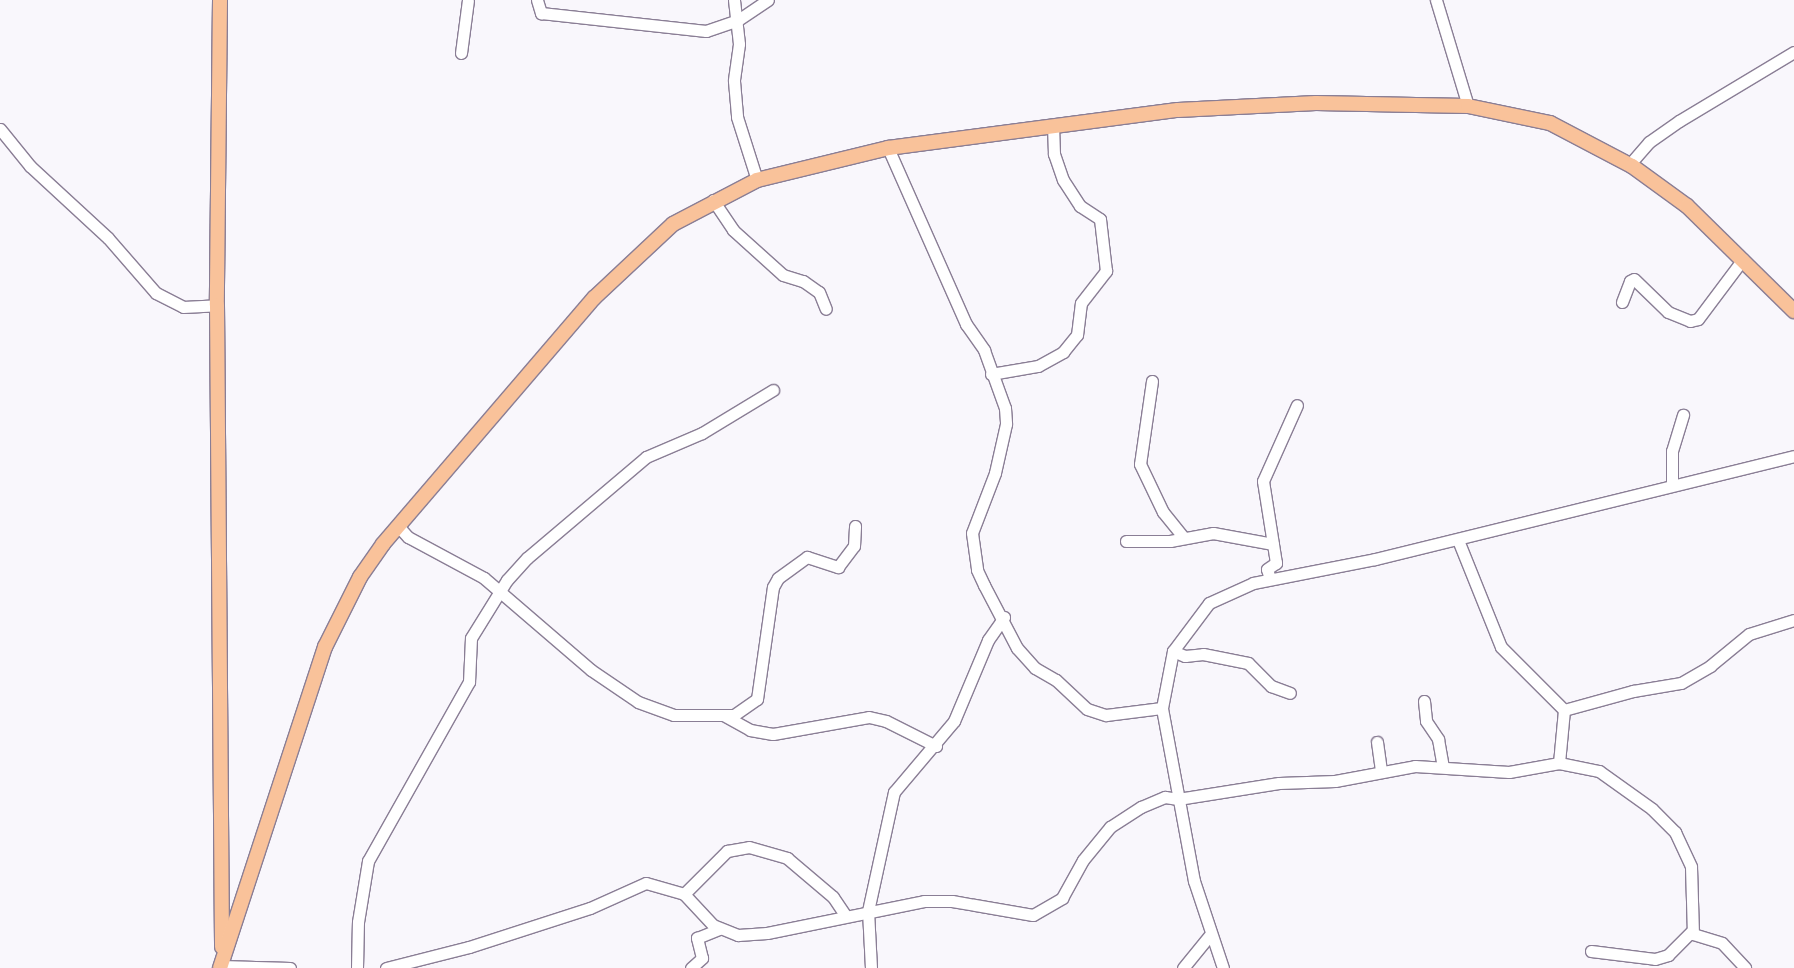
<!DOCTYPE html>
<html>
<head>
<meta charset="utf-8">
<style>
  body { margin:0 }
  #map { position:relative; width:1794px; height:968px; overflow:hidden; background:#f9f7fc; font-family:"Times New Roman",serif }
  div>[style] { position:absolute }
  .roads { filter:drop-shadow(1px 0 #8a7e95) drop-shadow(-1px 0 #8a7e95) drop-shadow(0 1px #8a7e95) drop-shadow(0 -1px #8a7e95) }
  .minor>* { height:11px; margin:-5.5px; padding:0 5.5px; transform-origin:5.5px; border-radius:5.5px; background:#fff }
  .major>* { height:14px; margin:-7px; padding:0 7px; transform-origin:7px; border-radius:7px; background:#f9c29a }
  span { translate:-50% -50%; white-space:nowrap; text-align:center; line-height:1.15; -webkit-text-stroke:5px #f9f7fc; paint-order:stroke }
</style>
</head>
<body>
<div id="map">
  <div class="roads">
    <div class="minor">
      <div style="left:537px;top:0;width:14px;rotate:73deg"></div>
      <div style="left:541px;top:13px;width:166px;rotate:6.2deg"></div>
      <div style="left:706px;top:31px;width:34px;rotate:-19deg"></div>
      <div style="left:738px;top:20px;width:36px;rotate:-34deg"></div>
      <div style="left:734px;top:0;width:44px;rotate:83.5deg"></div>
      <div style="left:739px;top:44px;width:37px;rotate:98deg"></div>
      <div style="left:734px;top:81px;width:36px;rotate:85deg"></div>
      <div style="left:737px;top:117px;width:66px;rotate:72.4deg"></div>
      <div style="left:1436px;top:0;width:111px;rotate:73.2deg"></div>
      <div style="left:461px;top:53px;width:53px;rotate:-82.5deg"></div>
      <div style="left:0;top:129px;width:48px;rotate:51deg"></div>
      <div style="left:30px;top:166px;width:106px;rotate:42.7deg"></div>
      <div style="left:108px;top:238px;width:73px;rotate:48.9deg"></div>
      <div style="left:156px;top:293px;width:30px;rotate:27deg"></div>
      <div style="left:183px;top:307px;width:34px;rotate:-3deg"></div>
      <div style="left:888px;top:148px;width:193px;rotate:66.1deg"></div>
      <div style="left:966px;top:324px;width:32px;rotate:55deg"></div>
      <div style="left:984px;top:350px;width:62px;rotate:70.1deg"></div>
      <div style="left:1005px;top:408px;width:16px;rotate:86deg"></div>
      <div style="left:1006px;top:424px;width:50px;rotate:102.7deg"></div>
      <div style="left:995px;top:473px;width:64px;rotate:111deg"></div>
      <div style="left:972px;top:533px;width:37px;rotate:82deg"></div>
      <div style="left:977px;top:570px;width:17px;rotate:65deg"></div>
      <div style="left:984px;top:585px;width:71px;rotate:62.4deg"></div>
      <div style="left:1017px;top:648px;width:27px;rotate:48deg"></div>
      <div style="left:1035px;top:668px;width:24px;rotate:30deg"></div>
      <div style="left:1056px;top:680px;width:42px;rotate:43.1deg"></div>
      <div style="left:1087px;top:709px;width:20px;rotate:18deg"></div>
      <div style="left:1106px;top:715px;width:56px;rotate:-7.1deg"></div>
      <div style="left:1629px;top:165px;width:30px;rotate:-49deg"></div>
      <div style="left:1649px;top:142px;width:37px;rotate:-35deg"></div>
      <div style="left:1679px;top:121px;width:134px;rotate:-31deg"></div>
      <div style="left:713px;top:200px;width:36px;rotate:56deg"></div>
      <div style="left:733px;top:230px;width:67px;rotate:42deg"></div>
      <div style="left:783px;top:275px;width:21px;rotate:17deg"></div>
      <div style="left:803px;top:281px;width:19px;rotate:35deg"></div>
      <div style="left:819px;top:292px;width:18px;rotate:68deg"></div>
      <div style="left:1622px;top:302px;width:22px;rotate:-69deg"></div>
      <div style="left:1630px;top:281px;width:4px;rotate:-27deg"></div>
      <div style="left:1634px;top:279px;width:47px;rotate:44.1deg"></div>
      <div style="left:1668px;top:312px;width:24px;rotate:22deg"></div>
      <div style="left:1690px;top:321px;width:8px;rotate:-14deg"></div>
      <div style="left:1698px;top:319px;width:75px;rotate:-53.1deg"></div>
      <div style="left:991px;top:374px;width:48px;rotate:-9.7deg"></div>
      <div style="left:1038px;top:366px;width:29px;rotate:-29deg"></div>
      <div style="left:1063px;top:352px;width:22px;rotate:-51deg"></div>
      <div style="left:1077px;top:335px;width:32px;rotate:-83deg"></div>
      <div style="left:1081px;top:303px;width:41px;rotate:-52deg"></div>
      <div style="left:1106px;top:271px;width:52px;rotate:-96.6deg"></div>
      <div style="left:1100px;top:219px;width:24px;rotate:-147deg"></div>
      <div style="left:1080px;top:206px;width:31px;rotate:-123deg"></div>
      <div style="left:1063px;top:180px;width:28px;rotate:-109deg"></div>
      <div style="left:1054px;top:154px;width:29px;rotate:-92deg"></div>
      <div style="left:1152px;top:381px;width:84px;rotate:98.2deg"></div>
      <div style="left:1140px;top:464px;width:53px;rotate:64.4deg"></div>
      <div style="left:1163px;top:512px;width:32px;rotate:51deg"></div>
      <div style="left:1672px;top:484px;width:33px;rotate:-90deg"></div>
      <div style="left:1672px;top:451px;width:38px;rotate:-73deg"></div>
      <div style="left:398px;top:526px;width:15px;rotate:48deg"></div>
      <div style="left:408px;top:537px;width:86px;rotate:28.3deg"></div>
      <div style="left:484px;top:578px;width:141px;rotate:40.7deg"></div>
      <div style="left:591px;top:670px;width:57px;rotate:34.2deg"></div>
      <div style="left:638px;top:702px;width:38px;rotate:20deg"></div>
      <div style="left:674px;top:715px;width:60px"></div>
      <div style="left:734px;top:715px;width:28px;rotate:-35deg"></div>
      <div style="left:757px;top:699px;width:113px;rotate:-81.9deg"></div>
      <div style="left:773px;top:587px;width:10px;rotate:-61deg"></div>
      <div style="left:778px;top:578px;width:36px;rotate:-36deg"></div>
      <div style="left:807px;top:557px;width:33px;rotate:18deg"></div>
      <div style="left:838px;top:567px;width:26px;rotate:-53deg"></div>
      <div style="left:854px;top:546px;width:20px;rotate:-87deg"></div>
      <div style="left:1458px;top:540px;width:115px;rotate:68.1deg"></div>
      <div style="left:1501px;top:647px;width:89px;rotate:45deg"></div>
      <div style="left:1564px;top:710px;width:53px;rotate:95.4deg"></div>
      <div style="left:1126px;top:541px;width:44px"></div>
      <div style="left:1170px;top:541px;width:44px;rotate:-10.5deg"></div>
      <div style="left:1213px;top:533px;width:61px;rotate:10.4deg"></div>
      <div style="left:1270px;top:579px;width:10px;rotate:-107deg"></div>
      <div style="left:1267px;top:569px;width:11px;rotate:-34deg"></div>
      <div style="left:1276px;top:563px;width:83px;rotate:-99deg"></div>
      <div style="left:1263px;top:481px;width:83px;rotate:-65.9deg"></div>
      <div style="left:1173px;top:651px;width:13px;rotate:23deg"></div>
      <div style="left:1185px;top:656px;width:18px;rotate:-6deg"></div>
      <div style="left:1203px;top:654px;width:46px;rotate:11.3deg"></div>
      <div style="left:1248px;top:663px;width:33px;rotate:45deg"></div>
      <div style="left:1271px;top:686px;width:20px;rotate:20deg"></div>
      <div style="left:1424px;top:701px;width:20px;rotate:84deg"></div>
      <div style="left:1426px;top:721px;width:22px;rotate:56deg"></div>
      <div style="left:1438px;top:739px;width:28px;rotate:80deg"></div>
      <div style="left:1564px;top:710px;width:72px;rotate:-15.4deg"></div>
      <div style="left:1633px;top:691px;width:49px;rotate:-9.5deg"></div>
      <div style="left:1681px;top:683px;width:34px;rotate:-30deg"></div>
      <div style="left:1710px;top:666px;width:50px;rotate:-39.4deg"></div>
      <div style="left:1749px;top:634px;width:47px;rotate:-17.3deg"></div>
      <div style="left:725px;top:716px;width:29px;rotate:29deg"></div>
      <div style="left:750px;top:730px;width:23px;rotate:10deg"></div>
      <div style="left:773px;top:734px;width:97px;rotate:-10deg"></div>
      <div style="left:869px;top:717px;width:17px;rotate:13deg"></div>
      <div style="left:886px;top:721px;width:56px;rotate:26.6deg"></div>
      <div style="left:1377px;top:742px;width:30px;rotate:82deg"></div>
      <div style="left:684px;top:894px;width:61px;rotate:-45deg"></div>
      <div style="left:727px;top:851px;width:22px;rotate:-10deg"></div>
      <div style="left:749px;top:847px;width:40px;rotate:16deg"></div>
      <div style="left:787px;top:858px;width:60px;rotate:40.3deg"></div>
      <div style="left:833px;top:897px;width:23px;rotate:56deg"></div>
      <div style="left:1591px;top:951px;width:64px;rotate:7.1deg"></div>
      <div style="left:1655px;top:959px;width:14px;rotate:-17deg"></div>
      <div style="left:1668px;top:955px;width:34px;rotate:-45deg"></div>
      <div style="left:221px;top:966px;width:69px;rotate:1.7deg"></div>
      <div style="left:357px;top:968px;width:46px;rotate:-88.8deg"></div>
      <div style="left:358px;top:922px;width:62px;rotate:-80.7deg"></div>
      <div style="left:368px;top:861px;width:206px;rotate:-60.6deg"></div>
      <div style="left:469px;top:682px;width:44px;rotate:-87.4deg"></div>
      <div style="left:471px;top:638px;width:68px;rotate:-58.2deg"></div>
      <div style="left:507px;top:580px;width:30px;rotate:-48deg"></div>
      <div style="left:527px;top:558px;width:156px;rotate:-40.3deg"></div>
      <div style="left:646px;top:457px;width:61px;rotate:-23.2deg"></div>
      <div style="left:702px;top:433px;width:83px;rotate:-31.2deg"></div>
      <div style="left:386px;top:968px;width:86px;rotate:-14.2deg"></div>
      <div style="left:469px;top:947px;width:127px;rotate:-17.9deg"></div>
      <div style="left:590px;top:908px;width:61px;rotate:-24.1deg"></div>
      <div style="left:646px;top:883px;width:40px;rotate:16deg"></div>
      <div style="left:684px;top:894px;width:42px;rotate:46.9deg"></div>
      <div style="left:713px;top:925px;width:27px;rotate:22deg"></div>
      <div style="left:738px;top:935px;width:29px;rotate:-4deg"></div>
      <div style="left:767px;top:933px;width:160px;rotate:-11.5deg"></div>
      <div style="left:924px;top:901px;width:28px"></div>
      <div style="left:952px;top:901px;width:82px;rotate:9.8deg"></div>
      <div style="left:1033px;top:915px;width:34px;rotate:-30deg"></div>
      <div style="left:1062px;top:898px;width:43px;rotate:-61.1deg"></div>
      <div style="left:1083px;top:860px;width:43px;rotate:-50.7deg"></div>
      <div style="left:1110px;top:827px;width:37px;rotate:-33deg"></div>
      <div style="left:1141px;top:807px;width:26px;rotate:-23deg"></div>
      <div style="left:1165px;top:797px;width:13px;rotate:9deg"></div>
      <div style="left:1178px;top:799px;width:102px;rotate:-9deg"></div>
      <div style="left:1279px;top:783px;width:56px;rotate:-2deg"></div>
      <div style="left:1335px;top:781px;width:81px;rotate:-10.6deg"></div>
      <div style="left:1415px;top:766px;width:94px;rotate:3.7deg"></div>
      <div style="left:1509px;top:772px;width:51px;rotate:-10.2deg"></div>
      <div style="left:1559px;top:763px;width:41px;rotate:11.3deg"></div>
      <div style="left:1599px;top:771px;width:65px;rotate:35.6deg"></div>
      <div style="left:1652px;top:809px;width:33px;rotate:45deg"></div>
      <div style="left:1675px;top:832px;width:38px;rotate:65deg"></div>
      <div style="left:1691px;top:867px;width:67px;rotate:88.3deg"></div>
      <div style="left:1693px;top:934px;width:30px;rotate:17deg"></div>
      <div style="left:1722px;top:943px;width:34px;rotate:47deg"></div>
      <div style="left:691px;top:968px;width:15px;rotate:-42deg"></div>
      <div style="left:702px;top:958px;width:21px;rotate:-104deg"></div>
      <div style="left:697px;top:938px;width:24px;rotate:-22deg"></div>
      <div style="left:871px;top:968px;width:57px;rotate:-93deg"></div>
      <div style="left:868px;top:911px;width:122px;rotate:-77.7deg"></div>
      <div style="left:894px;top:792px;width:93px;rotate:-49.8deg"></div>
      <div style="left:954px;top:721px;width:88px;rotate:-67.2deg"></div>
      <div style="left:988px;top:640px;width:28px;rotate:-55deg"></div>
      <div style="left:1183px;top:968px;width:41px;rotate:-50.9deg"></div>
      <div style="left:1223px;top:968px;width:92px;rotate:-108.4deg"></div>
      <div style="left:1194px;top:881px;width:176px;rotate:-100.5deg"></div>
      <div style="left:1162px;top:708px;width:58px;rotate:-79.1deg"></div>
      <div style="left:1173px;top:651px;width:60px;rotate:-53.1deg"></div>
      <div style="left:1209px;top:603px;width:48px;rotate:-24.4deg"></div>
      <div style="left:1253px;top:583px;width:124px;rotate:-11.1deg"></div>
      <div style="left:1375px;top:559px;width:431px;rotate:-13.8deg"></div>
    </div>
    <div class="major">
      <div style="left:220px;top:0;width:305px;rotate:90.6deg"></div>
      <div style="left:217px;top:305px;width:642px;rotate:89.55deg"></div>
      <div style="left:220px;top:968px;width:338px;rotate:-71.9deg"></div>
      <div style="left:325px;top:647px;width:78px;rotate:-63.4deg"></div>
      <div style="left:360px;top:577px;width:40px;rotate:-55.1deg"></div>
      <div style="left:383px;top:544px;width:324px;rotate:-49.4deg"></div>
      <div style="left:594px;top:298px;width:108px;rotate:-43.1deg"></div>
      <div style="left:673px;top:224px;width:95px;rotate:-27.6deg"></div>
      <div style="left:757px;top:180px;width:135px;rotate:-13.7deg"></div>
      <div style="left:888px;top:148px;width:292px;rotate:-7.5deg"></div>
      <div style="left:1178px;top:110px;width:138px;rotate:-2.9deg"></div>
      <div style="left:1316px;top:103px;width:152px;rotate:1.1deg"></div>
      <div style="left:1468px;top:106px;width:84px;rotate:11.7deg"></div>
      <div style="left:1550px;top:123px;width:93px;rotate:27.7deg"></div>
      <div style="left:1632px;top:166px;width:68px;rotate:36deg"></div>
      <div style="left:1687px;top:206px;width:150px;rotate:44.5deg"></div>
    </div>
  </div>
</div>
</body>
</html>
